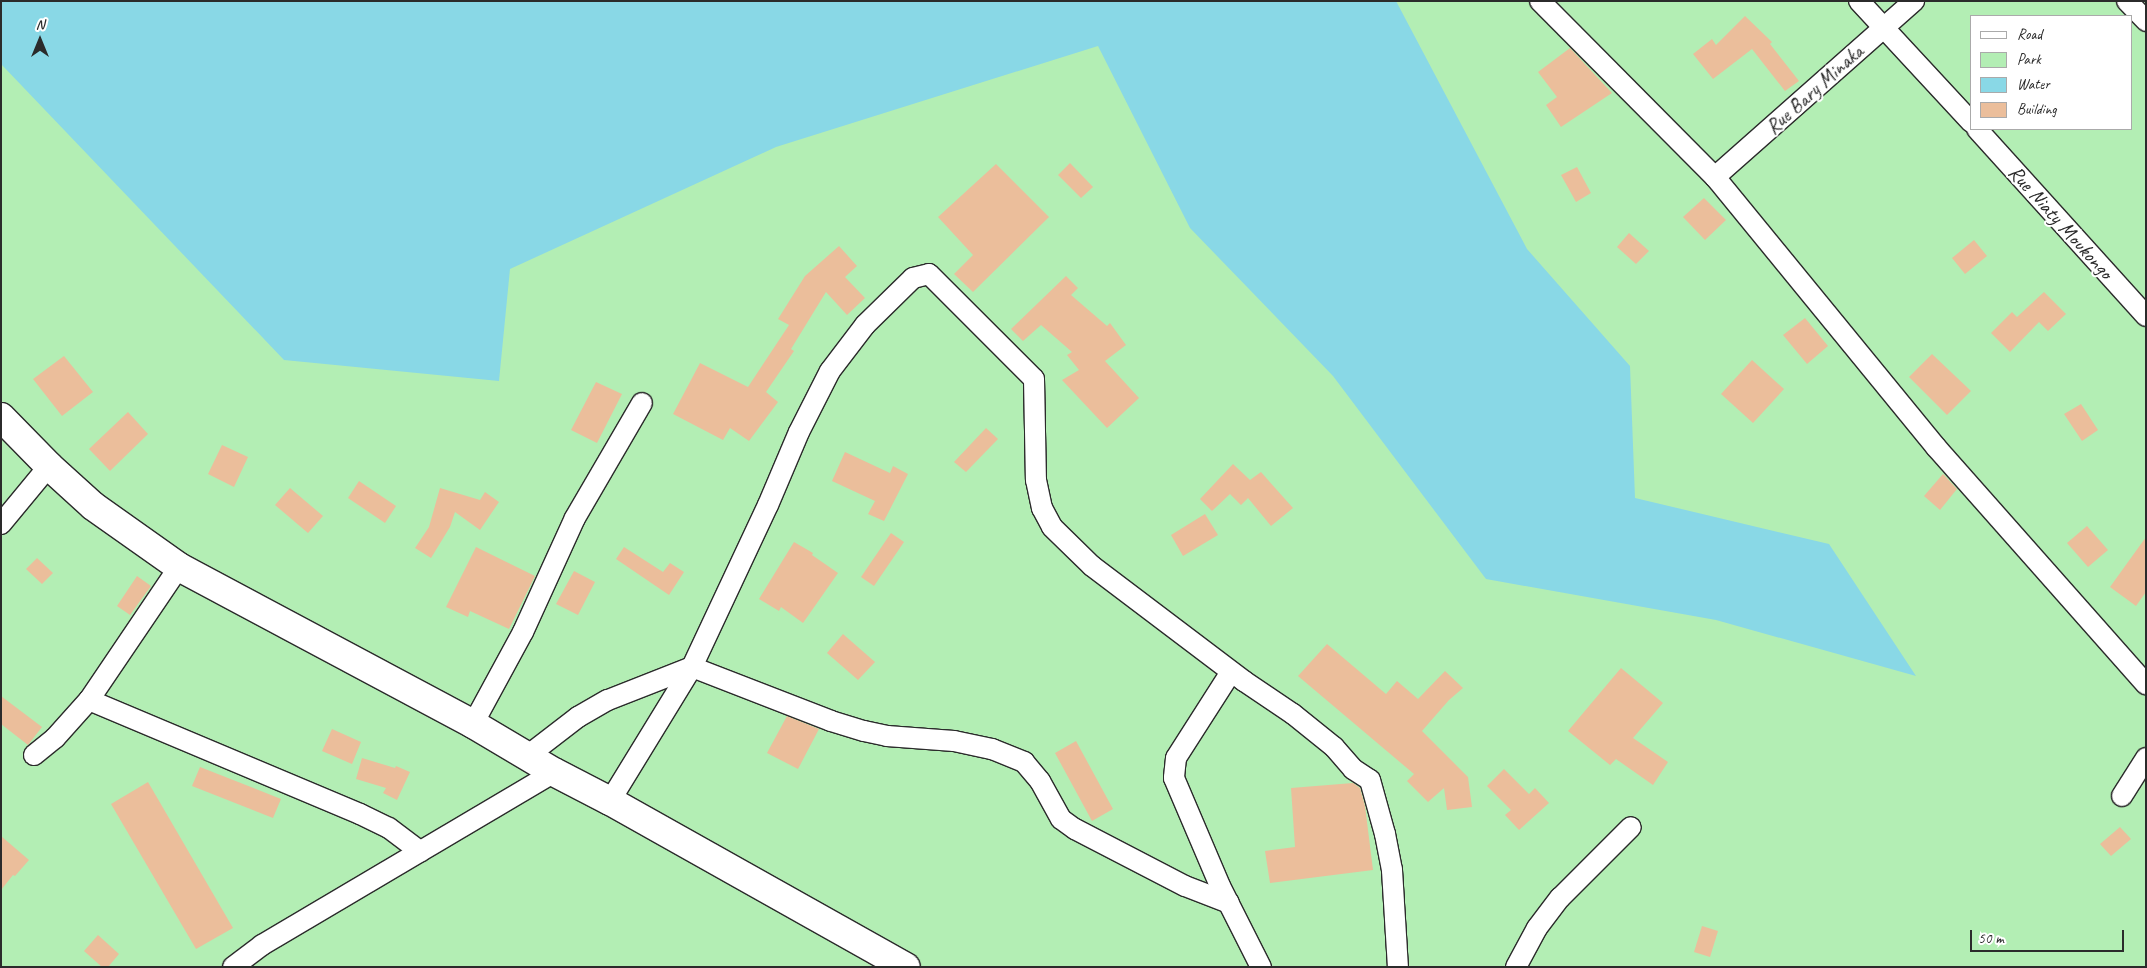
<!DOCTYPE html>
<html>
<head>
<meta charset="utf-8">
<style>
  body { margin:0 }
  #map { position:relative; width:2147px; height:968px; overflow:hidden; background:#f9ece1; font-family:Caveat,sans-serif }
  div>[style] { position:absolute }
  .green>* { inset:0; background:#b3eeb4 }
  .water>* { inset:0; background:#89d8e6 }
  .building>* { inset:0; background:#ebbe9b }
  .roads { filter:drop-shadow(1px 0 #2b2b2b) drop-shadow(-1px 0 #2b2b2b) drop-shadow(0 1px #2b2b2b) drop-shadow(0 -1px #2b2b2b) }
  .street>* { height:20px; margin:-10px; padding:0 10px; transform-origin:10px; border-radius:10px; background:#fff }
  .secondary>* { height:28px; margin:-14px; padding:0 14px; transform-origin:14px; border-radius:14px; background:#fff }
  span { translate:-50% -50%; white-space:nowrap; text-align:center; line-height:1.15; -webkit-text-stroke:4px #fff; paint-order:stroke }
  .street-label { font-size:21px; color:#2b2b2b }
  .frame { position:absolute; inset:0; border:2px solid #2b2b2b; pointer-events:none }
  .legend { position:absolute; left:1970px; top:15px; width:162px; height:115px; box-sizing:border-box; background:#fff; border:1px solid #aaa; margin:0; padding:6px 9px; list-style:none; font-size:15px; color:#2b2b2b }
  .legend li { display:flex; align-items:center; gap:10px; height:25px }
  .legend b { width:25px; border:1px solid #aaa }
  .north { position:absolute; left:15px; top:15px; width:50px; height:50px; -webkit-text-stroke:4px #fff; paint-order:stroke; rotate:0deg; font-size:14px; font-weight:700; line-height:20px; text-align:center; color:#2b2b2b }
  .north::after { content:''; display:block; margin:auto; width:18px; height:22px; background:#2b2b2b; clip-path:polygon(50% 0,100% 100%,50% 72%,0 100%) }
  .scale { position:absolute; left:1970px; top:930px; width:154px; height:22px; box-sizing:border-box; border:2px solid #2b2b2b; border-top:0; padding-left:6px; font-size:15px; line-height:18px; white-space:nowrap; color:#2b2b2b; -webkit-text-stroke:4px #fff; paint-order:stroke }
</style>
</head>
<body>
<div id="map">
  <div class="green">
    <div style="clip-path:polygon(evenodd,1px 1px,2146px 1px,2146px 967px,1px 967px,1px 1px,1971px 16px,2131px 16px,2131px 129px,1971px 129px,1971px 16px)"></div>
  </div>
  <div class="water">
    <div style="clip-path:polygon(1px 1px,1396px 1px,1527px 249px,1630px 366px,1635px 498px,1829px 544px,1916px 676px,1716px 620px,1486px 579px,1333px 376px,1190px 228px,1098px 46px,776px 147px,510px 269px,499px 381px,284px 360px,1px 64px)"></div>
  </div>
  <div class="building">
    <div style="clip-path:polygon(1745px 16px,1772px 42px,1770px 44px,1799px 81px,1785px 91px,1752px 49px,1713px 79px,1693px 54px,1712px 39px,1716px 45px)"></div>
    <div style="clip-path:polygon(1570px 48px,1612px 93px,1561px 127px,1546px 105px,1557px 97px,1538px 72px)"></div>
    <div style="clip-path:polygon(1070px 163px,1093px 187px,1081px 198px,1058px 175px)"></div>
    <div style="clip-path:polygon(996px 164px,1049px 217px,973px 292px,954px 274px,973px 255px,938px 217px)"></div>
    <div style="clip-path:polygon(1577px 167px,1591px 193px,1576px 202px,1561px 175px)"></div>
    <div style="clip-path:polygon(1704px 198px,1726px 220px,1705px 240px,1683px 217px)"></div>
    <div style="clip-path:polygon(1629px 233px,1649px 251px,1636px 264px,1617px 247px)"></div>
    <div style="clip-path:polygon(1974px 240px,1987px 256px,1965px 274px,1952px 258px)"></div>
    <div style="clip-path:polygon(839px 246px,857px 266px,845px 277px,865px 298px,847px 315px,826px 292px,791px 349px,794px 351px,766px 392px,778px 402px,749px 441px,730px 428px,723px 440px,673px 414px,700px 363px,748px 387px,789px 325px,778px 319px,805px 276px)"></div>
    <div style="clip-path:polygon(1066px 276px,1078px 288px,1071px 295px,1107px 326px,1110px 323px,1126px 345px,1105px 361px,1139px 398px,1107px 428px,1062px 380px,1079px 370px,1067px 355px,1072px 352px,1041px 325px,1023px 341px,1011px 329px)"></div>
    <div style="clip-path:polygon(2044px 292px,2066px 314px,2048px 331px,2039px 322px,2010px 352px,1991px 333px,2012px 312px,2017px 317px)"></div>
    <div style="clip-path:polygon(1805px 318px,1828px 346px,1807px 364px,1783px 335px)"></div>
    <div style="clip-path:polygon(1932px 354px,1971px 391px,1947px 415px,1909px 377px)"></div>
    <div style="clip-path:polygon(64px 356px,93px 392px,62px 416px,33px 379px)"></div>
    <div style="clip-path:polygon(1752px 360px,1784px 389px,1753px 423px,1721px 394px)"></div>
    <div style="clip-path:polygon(596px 382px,622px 394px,597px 443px,571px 430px)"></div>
    <div style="clip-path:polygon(2081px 404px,2098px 430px,2082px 441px,2064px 414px)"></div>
    <div style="clip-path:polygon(128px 412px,148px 434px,110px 471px,89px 449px)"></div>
    <div style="clip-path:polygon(986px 428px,998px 439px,966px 472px,954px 462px)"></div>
    <div style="clip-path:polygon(222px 445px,248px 457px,234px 487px,208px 474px)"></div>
    <div style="clip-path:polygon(845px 452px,890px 473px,893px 466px,908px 474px,884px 521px,868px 514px,875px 501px,832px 481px)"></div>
    <div style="clip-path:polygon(1233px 464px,1250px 480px,1261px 472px,1293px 508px,1271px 526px,1248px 498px,1241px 505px,1230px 494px,1212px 511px,1200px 499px)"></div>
    <div style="clip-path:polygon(1943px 474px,1957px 489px,1940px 510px,1924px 496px)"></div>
    <div style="clip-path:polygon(359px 481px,396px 506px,385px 523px,348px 498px)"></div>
    <div style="clip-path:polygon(290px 488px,323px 516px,308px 533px,275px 505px)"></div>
    <div style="clip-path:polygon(440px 488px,480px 500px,485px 492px,499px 502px,480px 530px,455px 512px,450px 527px,431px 558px,415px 548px,429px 527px)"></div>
    <div style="clip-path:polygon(1205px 514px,1218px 535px,1183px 556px,1171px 535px)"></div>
    <div style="clip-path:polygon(2087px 526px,2108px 550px,2088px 567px,2067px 543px)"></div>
    <div style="clip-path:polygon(891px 533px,904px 542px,874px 586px,861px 577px)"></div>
    <div style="clip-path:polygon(2146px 537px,2146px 592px,2136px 606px,2110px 587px)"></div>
    <div style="clip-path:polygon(794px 542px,813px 553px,812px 555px,838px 573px,803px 623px,781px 607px,779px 611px,759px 599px)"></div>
    <div style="clip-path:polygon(476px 547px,535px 576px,509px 629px,470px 611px,468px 617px,446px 607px)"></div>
    <div style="clip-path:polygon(624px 547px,663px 572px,670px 563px,684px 572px,669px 595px,616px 559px)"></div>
    <div style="clip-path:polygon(37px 558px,53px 573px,42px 584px,26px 569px)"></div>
    <div style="clip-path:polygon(574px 571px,595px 582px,578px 615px,556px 604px)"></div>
    <div style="clip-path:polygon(137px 576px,151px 586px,130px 615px,117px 606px)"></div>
    <div style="clip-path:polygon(843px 634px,875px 662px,858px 680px,827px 653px)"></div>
    <div style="clip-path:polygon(1327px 644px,1386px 694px,1397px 681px,1418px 699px,1445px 671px,1463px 688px,1449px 700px,1422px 731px,1468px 777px,1472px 807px,1447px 810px,1444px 788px,1428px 802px,1407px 781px,1414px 774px,1298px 676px)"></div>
    <div style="clip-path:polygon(1621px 668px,1663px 703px,1633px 738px,1668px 762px,1653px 785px,1616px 759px,1610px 765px,1568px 731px)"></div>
    <div style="clip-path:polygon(1px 696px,42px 727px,28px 745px,1px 724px)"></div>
    <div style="clip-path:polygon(787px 716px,819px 729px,798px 769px,767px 753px)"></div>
    <div style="clip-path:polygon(332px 729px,361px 742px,352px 764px,322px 751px)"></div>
    <div style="clip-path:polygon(1076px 741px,1113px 809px,1092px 821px,1055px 753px)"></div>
    <div style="clip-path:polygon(362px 758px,395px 768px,396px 766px,410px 772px,397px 800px,383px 793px,386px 788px,356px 779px)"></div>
    <div style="clip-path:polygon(200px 767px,281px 799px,273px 818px,192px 786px)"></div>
    <div style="clip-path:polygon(1504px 769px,1529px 794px,1535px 788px,1549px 803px,1519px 830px,1505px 815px,1511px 810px,1487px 786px)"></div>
    <div style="clip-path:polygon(148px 782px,233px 928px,196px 949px,111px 804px)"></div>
    <div style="clip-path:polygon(1353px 783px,1360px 788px,1365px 806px,1373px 870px,1270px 883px,1265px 851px,1295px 847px,1291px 788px)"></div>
    <div style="clip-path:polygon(2120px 827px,2131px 839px,2111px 856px,2100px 844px)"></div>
    <div style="clip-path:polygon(1px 836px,29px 860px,15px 876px,13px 875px,1px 890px)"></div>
    <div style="clip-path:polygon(1702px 926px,1718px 931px,1710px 957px,1694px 952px)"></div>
    <div style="clip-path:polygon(98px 935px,119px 954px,108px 967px,102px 967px,84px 951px)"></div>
  </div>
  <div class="roads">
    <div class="street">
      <div style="left:1540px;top:1px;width:248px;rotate:45.2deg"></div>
      <div style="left:1715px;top:177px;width:349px;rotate:50.7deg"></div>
      <div style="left:1936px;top:447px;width:317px;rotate:48.5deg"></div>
      <div style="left:1859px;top:1px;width:165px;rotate:47.2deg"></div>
      <div style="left:2127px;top:1px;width:28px;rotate:46deg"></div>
      <div style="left:1977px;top:129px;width:252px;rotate:47.9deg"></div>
      <div style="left:1715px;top:177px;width:266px;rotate:-41.5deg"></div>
      <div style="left:1px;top:524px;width:75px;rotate:-50.4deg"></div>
      <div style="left:1231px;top:672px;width:102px;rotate:122.6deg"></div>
      <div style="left:1176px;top:758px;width:20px;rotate:96deg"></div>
      <div style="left:1174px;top:778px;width:117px;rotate:66.9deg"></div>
      <div style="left:1220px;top:886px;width:91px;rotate:63.2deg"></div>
      <div style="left:89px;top:700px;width:294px;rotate:22.8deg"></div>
      <div style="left:360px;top:814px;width:32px;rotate:26deg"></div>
      <div style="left:389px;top:828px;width:39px;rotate:37deg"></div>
      <div style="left:473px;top:724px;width:105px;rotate:-61.5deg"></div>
      <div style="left:523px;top:632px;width:125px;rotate:-65.5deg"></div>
      <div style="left:575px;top:518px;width:133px;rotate:-59.8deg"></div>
      <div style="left:34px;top:755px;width:27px;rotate:-39deg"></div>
      <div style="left:55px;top:738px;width:51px;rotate:-48.2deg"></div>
      <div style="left:89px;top:700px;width:161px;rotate:-55.9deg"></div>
      <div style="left:526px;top:757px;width:66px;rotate:-37.6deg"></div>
      <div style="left:578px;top:717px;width:34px;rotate:-30deg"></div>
      <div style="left:608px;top:700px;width:90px;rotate:-21.4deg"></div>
      <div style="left:692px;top:667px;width:149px;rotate:21.2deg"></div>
      <div style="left:831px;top:721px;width:34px;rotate:17deg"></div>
      <div style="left:864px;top:731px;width:24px;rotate:12deg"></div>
      <div style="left:887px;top:736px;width:67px;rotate:4.3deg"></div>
      <div style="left:954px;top:741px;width:39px;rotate:12deg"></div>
      <div style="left:992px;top:749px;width:35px;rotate:22deg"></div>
      <div style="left:1024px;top:762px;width:25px;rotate:50deg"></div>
      <div style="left:1040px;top:781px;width:43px;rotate:61.1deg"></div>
      <div style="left:1061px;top:819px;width:17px;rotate:36deg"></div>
      <div style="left:1075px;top:829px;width:124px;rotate:27.4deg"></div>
      <div style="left:1185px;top:886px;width:47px;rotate:21.1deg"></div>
      <div style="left:2122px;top:796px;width:45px;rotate:-57.7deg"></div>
      <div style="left:610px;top:801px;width:157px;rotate:-58.5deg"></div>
      <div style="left:692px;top:667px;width:179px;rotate:-64.9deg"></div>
      <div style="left:768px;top:505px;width:79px;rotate:-67deg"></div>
      <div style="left:799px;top:432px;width:68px;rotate:-63.1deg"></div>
      <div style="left:830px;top:371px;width:58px;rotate:-52.7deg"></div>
      <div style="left:865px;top:325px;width:67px;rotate:-44.4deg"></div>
      <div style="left:913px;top:278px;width:16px;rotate:-14deg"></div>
      <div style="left:929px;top:274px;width:148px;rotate:45deg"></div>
      <div style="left:1034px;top:379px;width:101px;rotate:88.9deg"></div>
      <div style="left:1036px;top:480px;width:29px;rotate:78deg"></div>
      <div style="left:1042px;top:508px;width:21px;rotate:62deg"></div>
      <div style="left:1052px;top:527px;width:56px;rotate:44.3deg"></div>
      <div style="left:1092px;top:566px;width:191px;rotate:37.1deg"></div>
      <div style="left:1244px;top:681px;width:59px;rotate:34deg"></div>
      <div style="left:1293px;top:714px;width:53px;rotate:38.8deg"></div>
      <div style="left:1334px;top:747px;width:29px;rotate:49deg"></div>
      <div style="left:1353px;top:769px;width:20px;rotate:33deg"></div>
      <div style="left:1370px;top:780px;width:56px;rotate:74.5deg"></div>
      <div style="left:1385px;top:834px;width:37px;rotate:79deg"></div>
      <div style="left:1392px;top:870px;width:97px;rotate:86.5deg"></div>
      <div style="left:233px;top:967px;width:36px;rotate:-37deg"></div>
      <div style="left:262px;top:945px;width:339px;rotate:-30.6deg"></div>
      <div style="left:1516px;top:967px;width:44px;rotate:-61.7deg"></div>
      <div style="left:1537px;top:928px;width:38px;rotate:-53deg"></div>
      <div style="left:1560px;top:898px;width:100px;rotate:-45deg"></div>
    </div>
    <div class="secondary">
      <div style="left:1px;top:417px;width:69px;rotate:45.6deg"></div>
      <div style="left:49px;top:466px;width:59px;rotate:42.3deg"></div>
      <div style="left:93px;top:506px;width:105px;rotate:35.3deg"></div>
      <div style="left:179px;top:567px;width:333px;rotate:28.1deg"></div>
      <div style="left:473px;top:724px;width:94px;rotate:30.7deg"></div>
      <div style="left:554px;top:772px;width:63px;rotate:27.4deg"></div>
      <div style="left:610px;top:801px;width:339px;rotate:29.3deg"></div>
    </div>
  </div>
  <div class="street-label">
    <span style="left:1814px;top:89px;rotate:-42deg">Rue Bary Minaka</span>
    <span style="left:2061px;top:222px;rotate:48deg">Rue Niaty Moukongo</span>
  </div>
  <div class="frame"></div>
  <ul class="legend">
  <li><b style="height:6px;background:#fff"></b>Road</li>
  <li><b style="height:14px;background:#b3eeb4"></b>Park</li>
  <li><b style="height:14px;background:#89d8e6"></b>Water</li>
  <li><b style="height:14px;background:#ebbe9b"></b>Building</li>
  </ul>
  <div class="north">N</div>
  <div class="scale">50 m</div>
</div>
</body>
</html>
